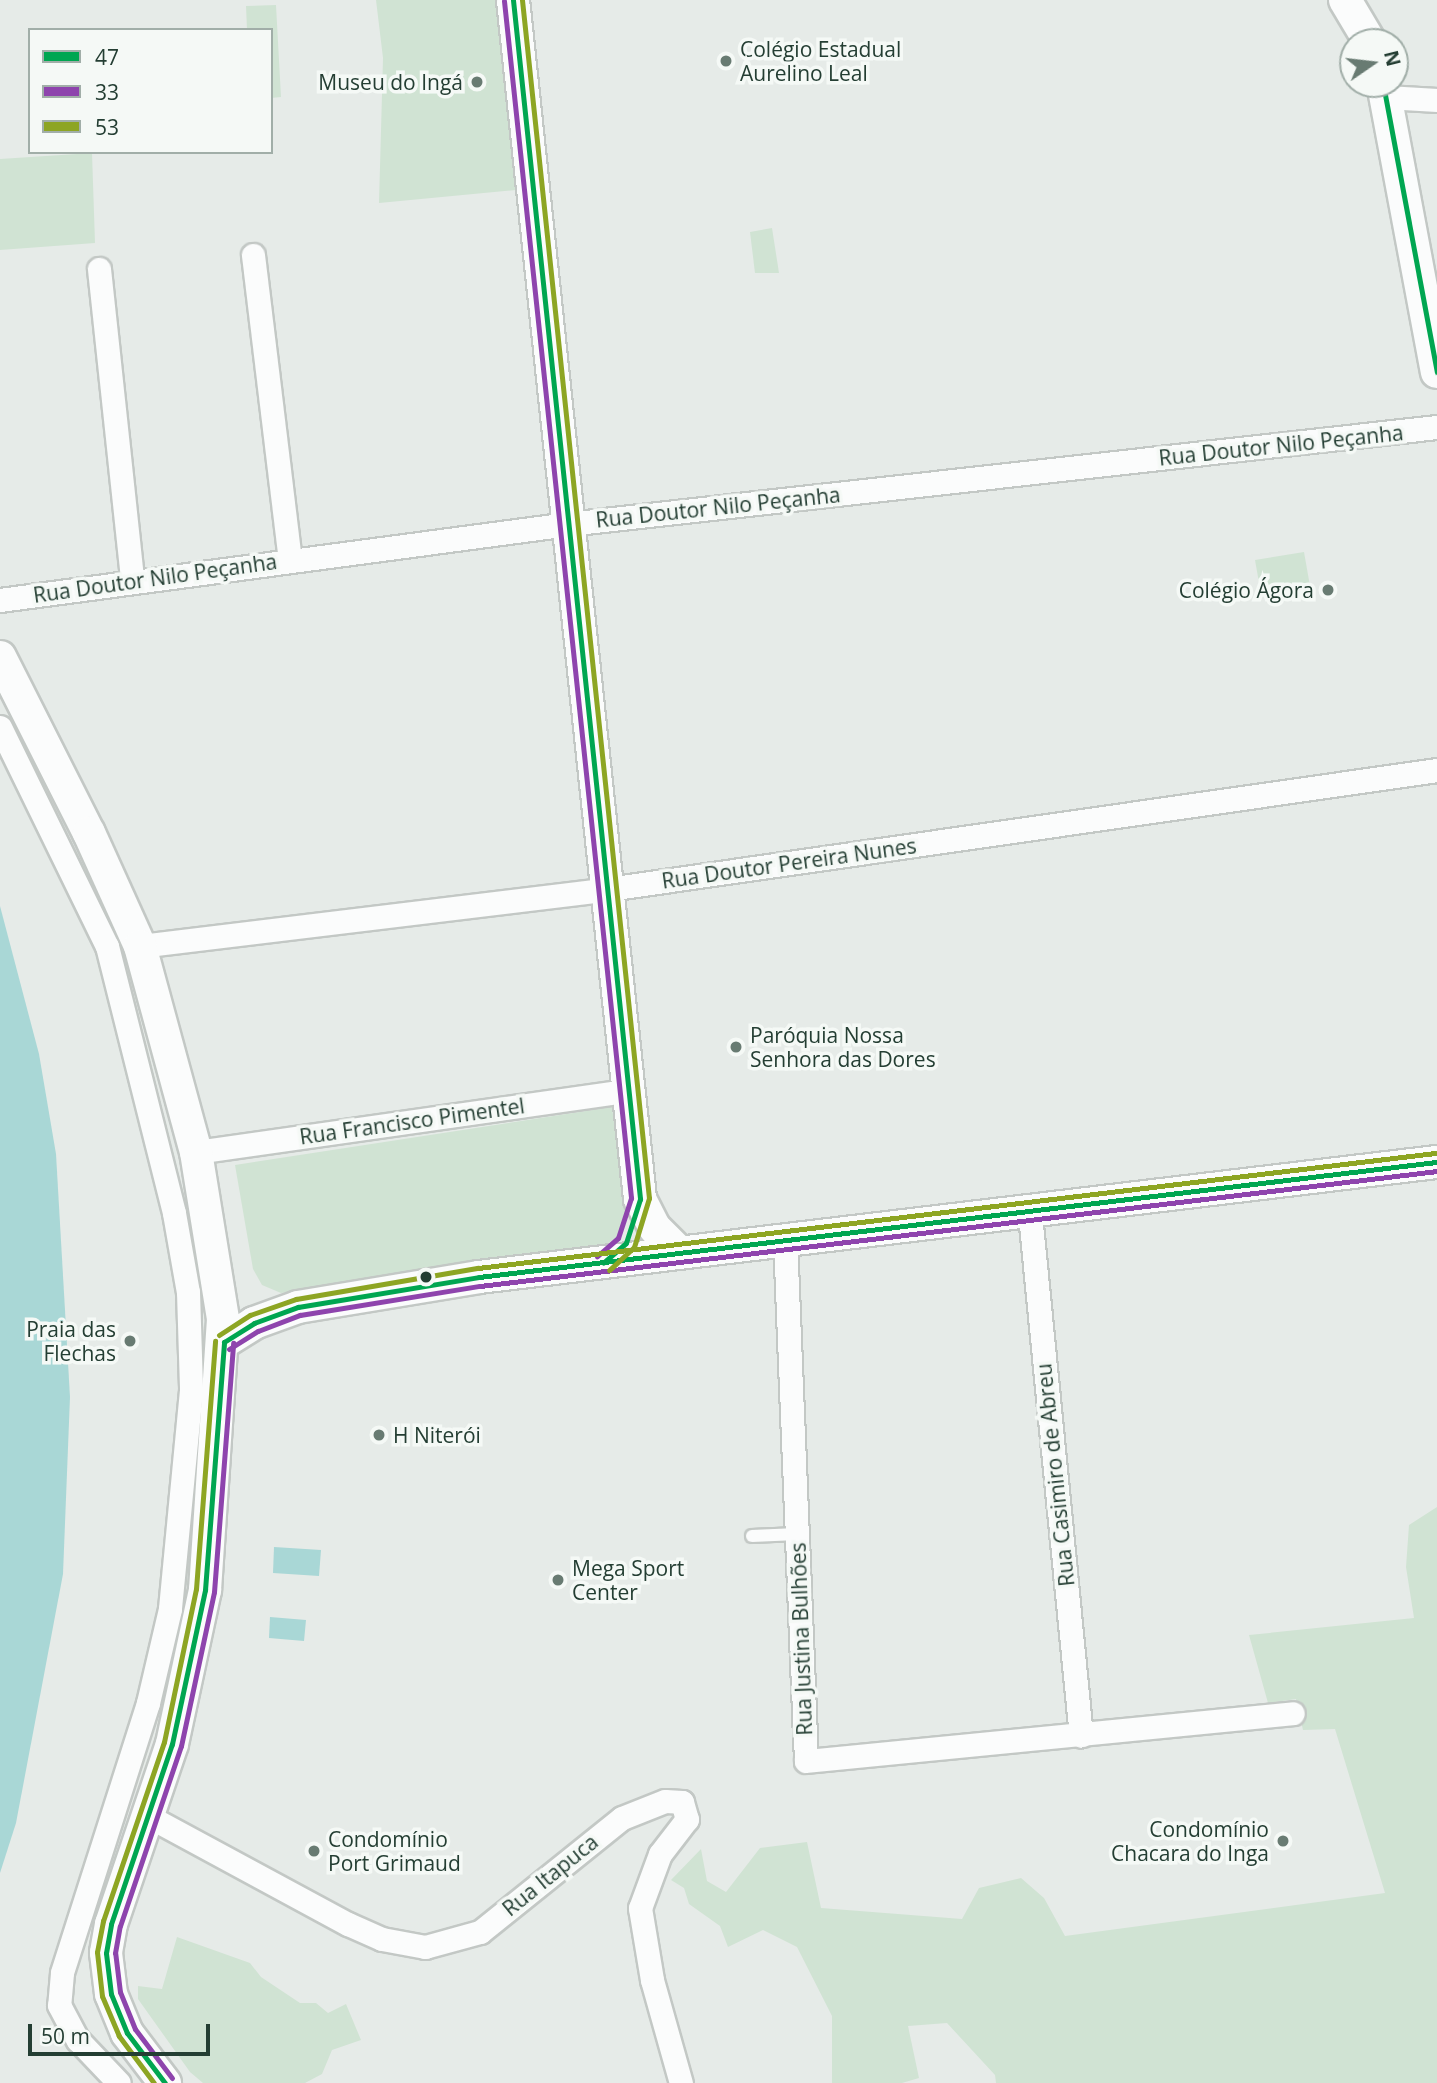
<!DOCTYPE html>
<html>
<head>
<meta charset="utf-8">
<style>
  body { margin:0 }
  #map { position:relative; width:1437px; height:2083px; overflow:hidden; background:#e6ebe8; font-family:"Open Sans",sans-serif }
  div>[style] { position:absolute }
  .green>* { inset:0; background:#d0e3d3 }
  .water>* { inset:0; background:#a9d7d6 }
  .roads { filter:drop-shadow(2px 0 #c3c8c5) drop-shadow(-2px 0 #c3c8c5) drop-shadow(0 2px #c3c8c5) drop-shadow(0 -2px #c3c8c5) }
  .lane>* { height:12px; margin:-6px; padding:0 6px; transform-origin:6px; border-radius:6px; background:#fbfcfc }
  .street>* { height:23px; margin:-11.5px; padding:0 11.5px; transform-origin:11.5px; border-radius:11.5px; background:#fbfcfc }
  .secondary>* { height:32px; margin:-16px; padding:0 16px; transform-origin:16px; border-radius:16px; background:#fbfcfc }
  .bus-1>* { height:5px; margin:-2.5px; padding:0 2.5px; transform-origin:2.5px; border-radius:2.5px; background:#00a651 }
  .bus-2>* { height:5px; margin:-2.5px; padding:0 2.5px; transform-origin:2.5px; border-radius:2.5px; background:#8e44ad }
  .bus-3>* { height:5px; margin:-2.5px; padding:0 2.5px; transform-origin:2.5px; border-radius:2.5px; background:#8da523 }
  .dots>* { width:19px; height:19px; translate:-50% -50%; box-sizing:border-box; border:4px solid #f5f9f6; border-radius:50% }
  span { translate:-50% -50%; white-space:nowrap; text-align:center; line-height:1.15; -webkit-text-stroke:7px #f5f9f6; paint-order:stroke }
  .poi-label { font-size:21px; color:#243e33 }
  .left { translate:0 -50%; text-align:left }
  .right { translate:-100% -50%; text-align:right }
  .street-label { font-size:21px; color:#243e33 }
  .legend { position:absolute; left:28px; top:28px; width:245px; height:126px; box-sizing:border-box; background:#f5f9f6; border:2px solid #a1aea8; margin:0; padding:9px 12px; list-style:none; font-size:21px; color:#243e33 }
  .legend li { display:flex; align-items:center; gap:14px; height:35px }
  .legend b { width:35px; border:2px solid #a1aea8 }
  .north { position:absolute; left:1339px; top:28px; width:70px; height:70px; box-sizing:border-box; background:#f5f9f6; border:2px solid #a1aea8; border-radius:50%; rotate:76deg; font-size:19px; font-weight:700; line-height:28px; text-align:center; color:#243e33 }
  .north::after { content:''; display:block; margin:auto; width:24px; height:32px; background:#687b72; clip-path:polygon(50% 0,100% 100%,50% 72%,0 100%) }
  .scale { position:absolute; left:28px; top:2024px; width:182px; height:32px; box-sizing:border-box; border:4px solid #243e33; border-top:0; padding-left:9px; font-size:21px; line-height:24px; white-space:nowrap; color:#243e33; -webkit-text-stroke:5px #f5f9f6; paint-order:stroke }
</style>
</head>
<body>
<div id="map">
  <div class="green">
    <div style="clip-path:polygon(376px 0,495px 0,516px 190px,379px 203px,383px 58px)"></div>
    <div style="clip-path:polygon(276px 5px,281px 97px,271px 98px,271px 30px,247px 30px,246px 6px)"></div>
    <div style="clip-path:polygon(92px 153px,95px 243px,0 250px,0 159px)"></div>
    <div style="clip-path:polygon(772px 228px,779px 273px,755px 273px,750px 232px)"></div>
    <div style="clip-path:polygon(1304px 552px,1310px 586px,1261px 594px,1255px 560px)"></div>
    <div style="clip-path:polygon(612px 1107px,626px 1212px,621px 1236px,599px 1248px,281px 1293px,262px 1285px,253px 1269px,235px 1165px)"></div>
    <div style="clip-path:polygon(1437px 1507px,1437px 2083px,996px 2083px,995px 2075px,947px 2023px,908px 2026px,919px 2078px,902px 2083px,832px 2083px,832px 2016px,797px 1947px,763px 1930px,728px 1947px,720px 1926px,689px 1904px,684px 1888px,671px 1880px,701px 1849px,707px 1881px,726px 1892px,760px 1848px,807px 1842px,821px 1908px,962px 1919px,979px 1888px,1021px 1878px,1044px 1898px,1065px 1936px,1385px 1893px,1335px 1729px,1303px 1730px,1296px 1699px,1268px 1703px,1249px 1635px,1414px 1618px,1406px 1567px,1409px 1525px)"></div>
    <div style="clip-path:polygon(177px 1937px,250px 1963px,261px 1977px,300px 2003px,316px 2003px,328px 2013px,346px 2004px,361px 2040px,332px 2050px,322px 2074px,305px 2083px,203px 2083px,190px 2072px,138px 1999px,138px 1986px,162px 1989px)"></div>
  </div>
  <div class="water">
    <div style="clip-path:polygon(0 906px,39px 1054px,56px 1154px,70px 1397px,63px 1574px,16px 1823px,0 1873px)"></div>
    <div style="clip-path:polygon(274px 1547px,321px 1550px,319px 1576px,273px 1573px)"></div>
    <div style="clip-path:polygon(270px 1617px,306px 1620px,304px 1641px,269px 1638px)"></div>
  </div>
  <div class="roads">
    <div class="lane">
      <div style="left:752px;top:1536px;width:45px;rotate:-2.5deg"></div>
    </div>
    <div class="street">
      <div style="left:1386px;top:97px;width:51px;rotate:3.4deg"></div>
      <div style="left:253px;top:255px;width:307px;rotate:83.1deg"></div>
      <div style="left:99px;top:269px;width:312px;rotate:83.9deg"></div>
      <div style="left:0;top:600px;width:573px;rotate:-7.62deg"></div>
      <div style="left:568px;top:524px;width:874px;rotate:-6.37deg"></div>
      <div style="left:0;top:727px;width:244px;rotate:64deg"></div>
      <div style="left:107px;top:946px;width:275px;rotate:75.9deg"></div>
      <div style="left:174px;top:1213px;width:80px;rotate:80deg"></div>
      <div style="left:188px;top:1292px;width:98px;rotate:88.2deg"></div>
      <div style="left:191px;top:1390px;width:220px;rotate:95.5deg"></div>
      <div style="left:170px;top:1609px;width:97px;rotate:103.2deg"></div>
      <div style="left:148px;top:1703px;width:283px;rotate:107.7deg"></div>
      <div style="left:62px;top:1973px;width:32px;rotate:95deg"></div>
      <div style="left:59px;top:2005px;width:40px;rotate:62deg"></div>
      <div style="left:78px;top:2040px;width:59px;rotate:46.4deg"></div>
      <div style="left:140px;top:946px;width:471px;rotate:-6.9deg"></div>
      <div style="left:608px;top:889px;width:837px;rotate:-8.17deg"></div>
      <div style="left:196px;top:1152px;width:437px;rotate:-8.1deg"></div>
      <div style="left:1030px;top:1214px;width:524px;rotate:84.42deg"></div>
      <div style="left:785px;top:1239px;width:522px;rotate:87.7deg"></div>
      <div style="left:806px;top:1761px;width:489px;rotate:-5.6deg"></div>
      <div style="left:146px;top:1815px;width:230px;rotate:28.4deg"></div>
      <div style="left:348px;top:1924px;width:37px;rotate:24deg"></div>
      <div style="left:382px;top:1939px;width:44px;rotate:10.5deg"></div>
      <div style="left:425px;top:1947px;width:57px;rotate:-15.3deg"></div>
      <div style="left:480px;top:1932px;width:182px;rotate:-38.8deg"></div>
      <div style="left:622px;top:1818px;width:46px;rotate:-21.6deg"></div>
      <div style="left:665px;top:1801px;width:17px;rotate:3deg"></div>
      <div style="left:682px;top:1802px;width:18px;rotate:74deg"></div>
      <div style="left:687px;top:1819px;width:44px;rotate:127.6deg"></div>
      <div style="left:660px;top:1854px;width:58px;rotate:110.3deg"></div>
      <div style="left:640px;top:1908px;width:73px;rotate:80.5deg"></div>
      <div style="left:652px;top:1980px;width:107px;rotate:74.3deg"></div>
    </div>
    <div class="secondary">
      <div style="left:513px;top:0;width:1206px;rotate:83.95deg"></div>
      <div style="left:640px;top:1199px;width:33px;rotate:63deg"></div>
      <div style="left:655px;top:1228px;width:33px;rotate:45deg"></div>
      <div style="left:1345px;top:0;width:49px;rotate:59.2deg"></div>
      <div style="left:1383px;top:84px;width:293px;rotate:79.4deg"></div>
      <div style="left:0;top:657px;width:197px;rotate:63.2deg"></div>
      <div style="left:89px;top:833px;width:124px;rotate:65.7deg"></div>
      <div style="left:140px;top:946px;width:213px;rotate:74.8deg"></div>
      <div style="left:196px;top:1152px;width:169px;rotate:80.8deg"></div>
      <div style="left:223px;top:1319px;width:272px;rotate:93.8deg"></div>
      <div style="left:205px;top:1590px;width:157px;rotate:102.1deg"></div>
      <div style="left:172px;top:1744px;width:190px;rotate:108.7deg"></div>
      <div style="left:111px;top:1924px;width:29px;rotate:100deg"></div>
      <div style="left:106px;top:1953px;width:41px;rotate:83deg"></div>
      <div style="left:111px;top:1994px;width:42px;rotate:67.7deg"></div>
      <div style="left:127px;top:2033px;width:63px;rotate:52.8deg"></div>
      <div style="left:224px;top:1342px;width:36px;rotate:-32deg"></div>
      <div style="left:254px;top:1323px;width:47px;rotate:-20deg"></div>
      <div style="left:298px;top:1307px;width:183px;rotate:-9.4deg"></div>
      <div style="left:479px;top:1277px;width:965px;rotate:-6.85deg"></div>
    </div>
  </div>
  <div class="bus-1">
    <div style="left:513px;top:0;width:1206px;rotate:83.95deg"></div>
    <div style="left:640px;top:1199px;width:46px;rotate:107.7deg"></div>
    <div style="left:626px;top:1243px;width:30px;rotate:139deg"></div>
    <div style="left:1383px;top:84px;width:293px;rotate:79.4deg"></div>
    <div style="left:224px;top:1342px;width:36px;rotate:-32deg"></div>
    <div style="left:254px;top:1323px;width:47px;rotate:-20deg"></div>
    <div style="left:298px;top:1307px;width:183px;rotate:-9.4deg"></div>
    <div style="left:479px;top:1277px;width:965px;rotate:-6.85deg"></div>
    <div style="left:165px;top:2083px;width:63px;rotate:-127.2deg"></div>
    <div style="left:127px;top:2033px;width:42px;rotate:-112.3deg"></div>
    <div style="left:111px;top:1994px;width:41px;rotate:-97deg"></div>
    <div style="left:106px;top:1953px;width:29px;rotate:-80deg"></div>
    <div style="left:111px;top:1924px;width:190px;rotate:-71.3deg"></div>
    <div style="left:172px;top:1744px;width:157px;rotate:-77.9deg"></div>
    <div style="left:205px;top:1590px;width:249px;rotate:-85.6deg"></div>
  </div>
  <div class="bus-2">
    <div style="left:504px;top:1px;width:1204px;rotate:83.94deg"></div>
    <div style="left:631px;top:1198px;width:42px;rotate:108deg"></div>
    <div style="left:618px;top:1238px;width:28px;rotate:139deg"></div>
    <div style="left:229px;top:1349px;width:34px;rotate:-32deg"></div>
    <div style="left:258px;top:1331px;width:45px;rotate:-20.9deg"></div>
    <div style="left:300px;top:1315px;width:182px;rotate:-9.2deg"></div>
    <div style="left:480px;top:1286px;width:964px;rotate:-6.85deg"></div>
    <div style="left:172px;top:2078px;width:61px;rotate:-127.1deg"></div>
    <div style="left:135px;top:2029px;width:40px;rotate:-112deg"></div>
    <div style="left:120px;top:1992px;width:39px;rotate:-97deg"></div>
    <div style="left:115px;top:1953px;width:27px;rotate:-80deg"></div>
    <div style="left:120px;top:1926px;width:190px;rotate:-71.3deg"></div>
    <div style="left:181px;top:1746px;width:157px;rotate:-77.9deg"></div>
    <div style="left:214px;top:1592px;width:250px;rotate:-85.6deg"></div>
  </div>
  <div class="bus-3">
    <div style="left:522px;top:0;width:1205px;rotate:83.95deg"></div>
    <div style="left:649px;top:1198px;width:51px;rotate:107deg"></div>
    <div style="left:634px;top:1247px;width:34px;rotate:137deg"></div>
    <div style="left:219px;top:1335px;width:37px;rotate:-33deg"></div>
    <div style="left:250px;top:1315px;width:49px;rotate:-19.2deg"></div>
    <div style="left:296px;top:1299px;width:185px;rotate:-9.7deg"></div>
    <div style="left:478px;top:1268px;width:965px;rotate:-6.85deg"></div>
    <div style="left:154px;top:2083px;width:59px;rotate:-126.7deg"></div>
    <div style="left:119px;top:2036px;width:43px;rotate:-113deg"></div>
    <div style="left:102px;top:1996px;width:44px;rotate:-96.5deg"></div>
    <div style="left:97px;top:1952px;width:32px;rotate:-79deg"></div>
    <div style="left:103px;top:1921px;width:189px;rotate:-71.2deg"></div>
    <div style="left:164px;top:1742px;width:156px;rotate:-78.2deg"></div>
    <div style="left:196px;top:1589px;width:249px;rotate:-85.6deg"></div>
  </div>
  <div class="dots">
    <div style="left:726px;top:61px;background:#687b72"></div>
    <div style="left:477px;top:82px;background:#687b72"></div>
    <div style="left:1328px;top:590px;background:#687b72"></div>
    <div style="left:736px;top:1047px;background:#687b72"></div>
    <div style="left:426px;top:1277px;background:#243e33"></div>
    <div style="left:130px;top:1341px;background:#687b72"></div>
    <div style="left:379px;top:1435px;background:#687b72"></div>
    <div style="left:558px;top:1580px;background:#687b72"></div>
    <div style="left:1283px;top:1841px;background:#687b72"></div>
    <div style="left:314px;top:1851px;background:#687b72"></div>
  </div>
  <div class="poi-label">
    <span class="left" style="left:740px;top:61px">Colégio Estadual<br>Aurelino Leal</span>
    <span class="right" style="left:463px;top:82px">Museu do Ingá</span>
    <span class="right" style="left:1314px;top:590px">Colégio Ágora</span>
    <span class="left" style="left:750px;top:1047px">Paróquia Nossa<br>Senhora das Dores</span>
    <span class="right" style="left:116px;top:1341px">Praia das<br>Flechas</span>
    <span class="left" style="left:393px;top:1435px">H Niterói</span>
    <span class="left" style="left:572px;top:1580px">Mega Sport<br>Center</span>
    <span class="right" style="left:1269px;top:1841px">Condomínio<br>Chacara do Inga</span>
    <span class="left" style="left:328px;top:1851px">Condomínio<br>Port Grimaud</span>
  </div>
  <div class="street-label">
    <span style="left:1281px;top:445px;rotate:-6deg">Rua Doutor Nilo Peçanha</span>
    <span style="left:718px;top:507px;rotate:-6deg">Rua Doutor Nilo Peçanha</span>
    <span style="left:155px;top:578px;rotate:-8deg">Rua Doutor Nilo Peçanha</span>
    <span style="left:789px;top:863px;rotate:-8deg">Rua Doutor Pereira Nunes</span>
    <span style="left:412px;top:1121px;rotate:-8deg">Rua Francisco Pimentel</span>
    <span style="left:1055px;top:1475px;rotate:-96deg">Rua Casimiro de Abreu</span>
    <span style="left:801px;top:1639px;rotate:-92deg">Rua Justina Bulhões</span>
    <span style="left:550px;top:1875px;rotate:-39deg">Rua Itapuca</span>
  </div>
  <ul class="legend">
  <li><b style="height:9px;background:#00a651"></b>47</li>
  <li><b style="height:9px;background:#8e44ad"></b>33</li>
  <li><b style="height:9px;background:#8da523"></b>53</li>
  </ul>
  <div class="north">N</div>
  <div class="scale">50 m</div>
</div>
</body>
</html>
